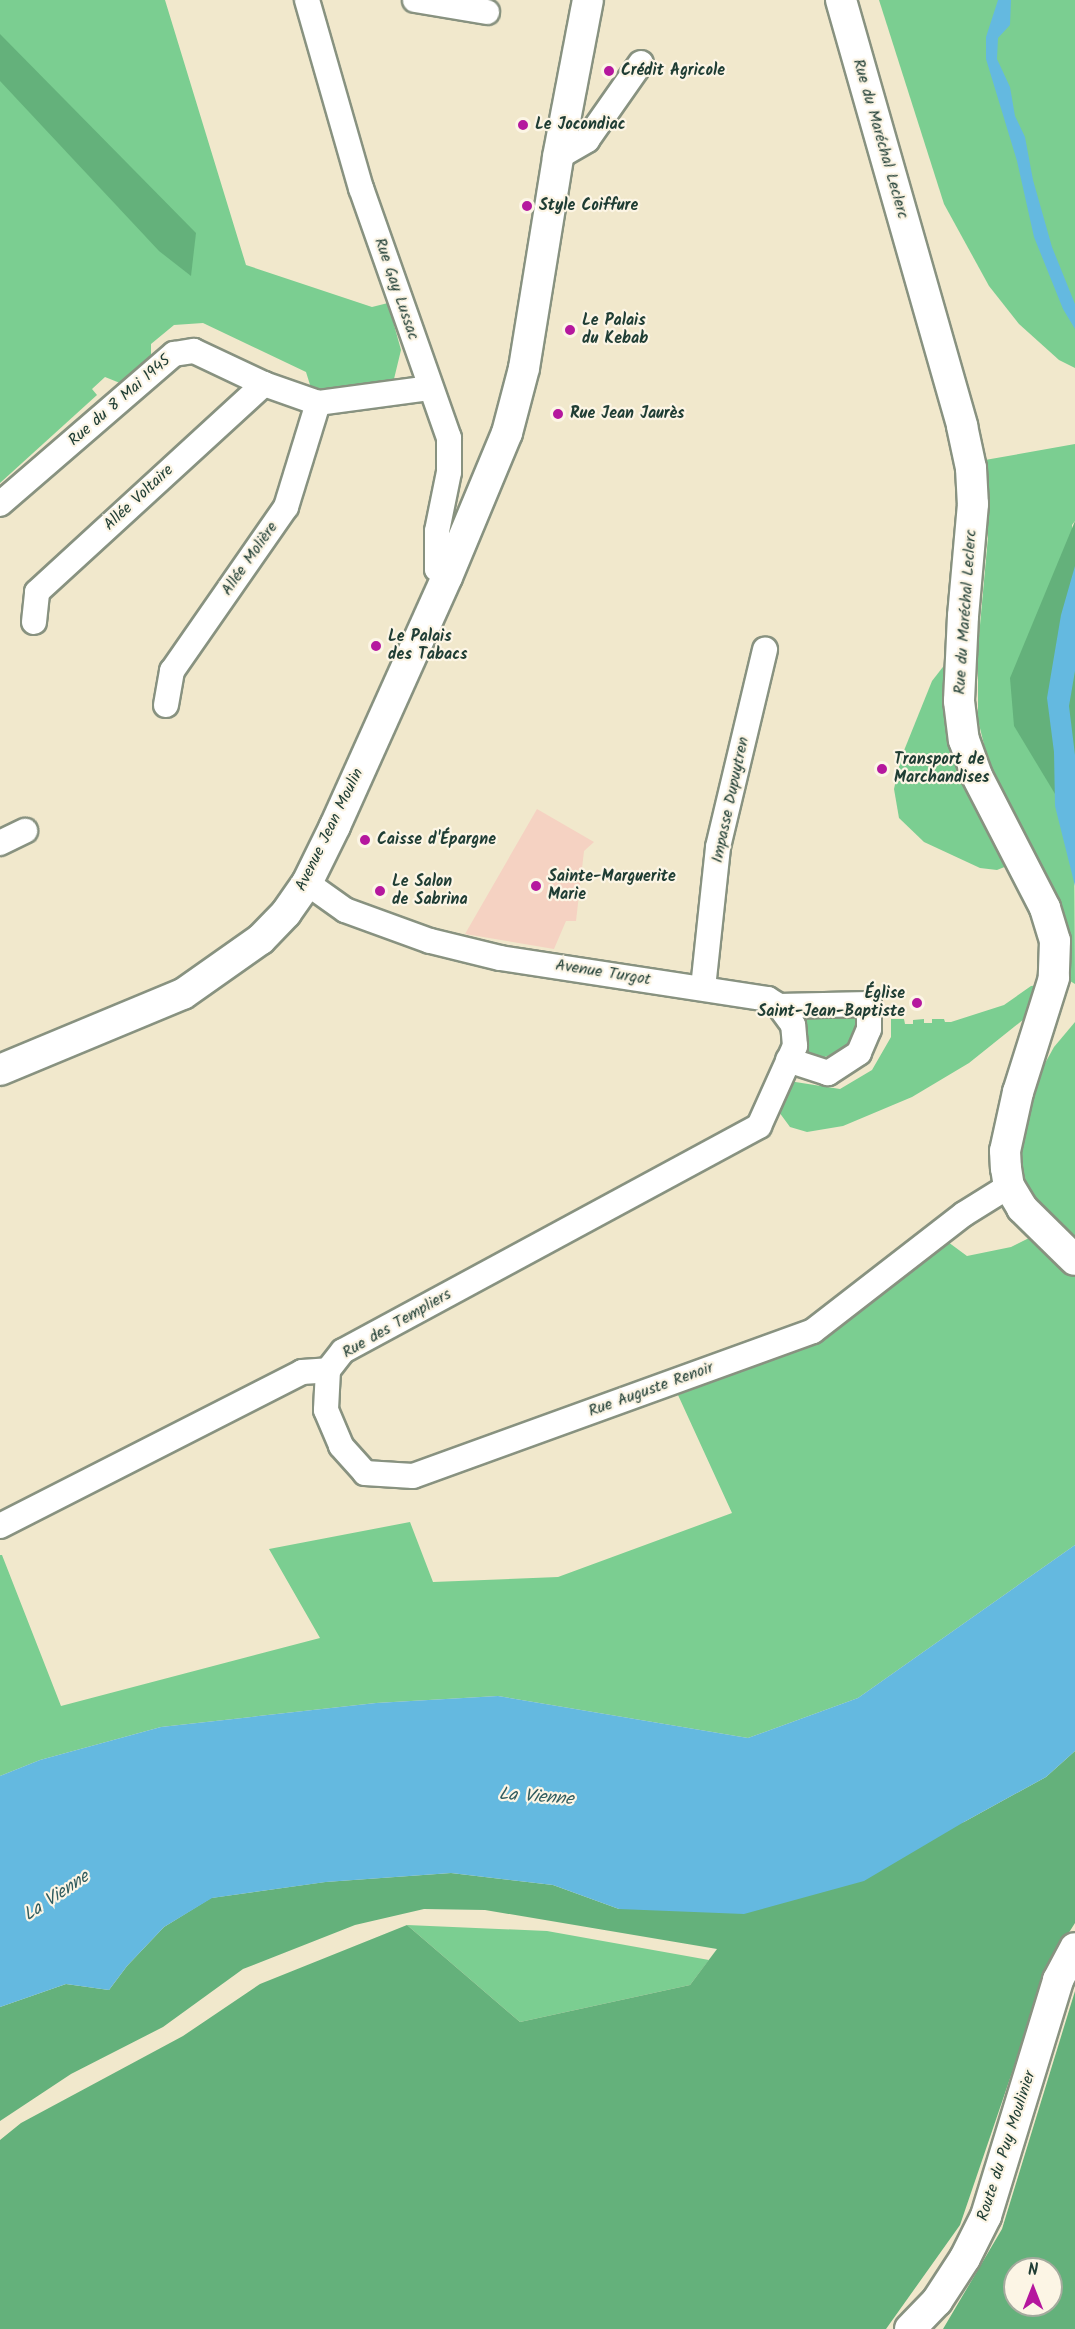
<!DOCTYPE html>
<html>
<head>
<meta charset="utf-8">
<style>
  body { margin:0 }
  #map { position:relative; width:1075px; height:2329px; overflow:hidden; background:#f1e8cc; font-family:Kalam,sans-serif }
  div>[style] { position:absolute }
  .built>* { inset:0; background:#f5d2c2 }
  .green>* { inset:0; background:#7bce91 }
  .forest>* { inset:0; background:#64b17b }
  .water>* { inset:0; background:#64b9e0 }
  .roads { filter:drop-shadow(2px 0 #889280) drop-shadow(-2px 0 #889280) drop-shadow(0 2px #889280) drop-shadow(0 -2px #889280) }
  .minor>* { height:24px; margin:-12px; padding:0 12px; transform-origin:12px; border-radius:12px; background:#fff }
  .major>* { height:30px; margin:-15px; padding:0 15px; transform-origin:15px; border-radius:15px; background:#fff }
  .dots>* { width:16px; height:16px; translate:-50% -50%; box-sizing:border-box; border:3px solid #fcf5e5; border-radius:50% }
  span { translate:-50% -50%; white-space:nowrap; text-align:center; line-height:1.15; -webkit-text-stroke:4.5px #fcf5e5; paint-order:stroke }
  .poi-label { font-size:16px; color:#1f3d34; font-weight:700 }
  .left { translate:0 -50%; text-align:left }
  .right { translate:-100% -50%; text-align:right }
  .street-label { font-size:16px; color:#1f3d34 }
  .water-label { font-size:18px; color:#305c5f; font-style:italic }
  .north { position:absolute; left:1003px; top:2257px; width:60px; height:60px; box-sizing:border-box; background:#fcf5e5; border:2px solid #a4ab9e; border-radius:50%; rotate:0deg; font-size:16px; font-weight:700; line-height:24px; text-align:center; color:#1f3d34 }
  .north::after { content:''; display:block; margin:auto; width:21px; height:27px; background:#b5179e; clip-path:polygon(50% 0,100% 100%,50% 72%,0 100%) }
</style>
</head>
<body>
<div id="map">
  <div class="built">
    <div style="clip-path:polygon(537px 809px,594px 842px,584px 851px,576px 921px,566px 921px,554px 949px,465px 934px)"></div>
  </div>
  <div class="green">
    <div style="clip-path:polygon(0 0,165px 0,246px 265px,372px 307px,388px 303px,401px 350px,394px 379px,357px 390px,311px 388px,306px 372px,203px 323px,174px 325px,151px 344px,151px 360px,120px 383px,105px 377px,92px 389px,97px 395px,0 483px)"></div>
    <div style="clip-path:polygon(879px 0,1075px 0,1075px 368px,1059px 360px,1019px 324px,989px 286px,944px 204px)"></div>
    <div style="clip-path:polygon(1075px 444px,1075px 521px,1072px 525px,1075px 984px,1070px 981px,1068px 941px,1050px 887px,988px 761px,978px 720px,978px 647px,988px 537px,985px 460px)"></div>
    <div style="clip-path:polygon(953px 654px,1007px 866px,997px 870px,980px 868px,924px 842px,899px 818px,894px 789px,901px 758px,932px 681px)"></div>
    <div style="clip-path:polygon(1040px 985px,1029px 1015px,969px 1063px,912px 1097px,843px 1126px,807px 1132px,790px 1127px,779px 1112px,789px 1081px,840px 1089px,872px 1070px,891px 1037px,891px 1019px,904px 1019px,905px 1024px,913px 1024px,913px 1020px,924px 1019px,924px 1023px,932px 1023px,932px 1019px,944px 1019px,945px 1022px,951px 1022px,1004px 1005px,1031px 986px)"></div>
    <div style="clip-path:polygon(859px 1013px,861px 1030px,853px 1047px,819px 1059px,805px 1056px,800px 1017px)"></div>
    <div style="clip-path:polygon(1075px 1022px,1075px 1241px,1047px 1218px,1020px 1177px,1020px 1138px,1039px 1074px,1054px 1047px)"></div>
    <div style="clip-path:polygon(1029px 1238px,1075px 1274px,1075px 1545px,858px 1698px,748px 1738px,498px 1696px,376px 1703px,161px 1727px,40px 1760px,0 1776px,0 1555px,2px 1555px,61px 1706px,320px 1638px,269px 1549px,410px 1522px,433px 1582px,558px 1577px,732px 1513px,678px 1395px,828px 1337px,948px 1242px,967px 1256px,1011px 1247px)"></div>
    <div style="clip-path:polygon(407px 1925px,547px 1931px,709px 1960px,690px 1985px,520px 2022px)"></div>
  </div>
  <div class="forest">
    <div style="clip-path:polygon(0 34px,196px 233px,191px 276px,159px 251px,0 81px)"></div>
    <div style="clip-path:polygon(1075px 521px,1075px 827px,1014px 726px,1010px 678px)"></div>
    <div style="clip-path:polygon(1075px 1751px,1075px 1923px,1049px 1964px,960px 2225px,886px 2329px,0 2329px,0 2140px,21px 2123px,183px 2036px,260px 1984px,407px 1925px,520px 2022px,690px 1985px,717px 1949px,485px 1910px,424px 1909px,355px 1925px,243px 1969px,163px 2027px,71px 2074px,0 2121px,0 2007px,66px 1984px,109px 1990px,127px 1966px,164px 1927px,211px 1898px,325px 1882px,451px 1873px,553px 1885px,619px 1909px,964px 1822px,1046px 1777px)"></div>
    <div style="clip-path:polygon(evenodd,1075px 1991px,1075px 2329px,943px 2329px,1002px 2229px,1075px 1991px,1015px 2269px,1051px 2269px,1051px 2305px,1015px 2305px,1015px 2269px)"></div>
  </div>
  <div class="water">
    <div style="clip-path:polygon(998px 0,1011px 0,1010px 25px,998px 38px,997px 59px,1010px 87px,1015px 116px,1025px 137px,1033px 180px,1052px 247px,1075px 304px,1075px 329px,1063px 309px,1034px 237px,1017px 161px,986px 59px,986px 37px)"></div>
    <div style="clip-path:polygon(1075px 566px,1075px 671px,1069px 706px,1075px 755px,1075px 886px,1055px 806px,1054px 752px,1047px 698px,1061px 615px)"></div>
    <div style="clip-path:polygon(1075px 1545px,1075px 1751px,1046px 1777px,964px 1822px,864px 1881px,744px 1914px,619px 1909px,553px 1885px,451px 1873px,326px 1882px,212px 1898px,164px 1927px,127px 1966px,109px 1990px,66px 1984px,0 2007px,0 1776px,40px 1760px,161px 1727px,376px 1703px,498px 1696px,748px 1738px,858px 1698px)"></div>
  </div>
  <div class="roads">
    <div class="minor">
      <div style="left:307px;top:0;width:196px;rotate:74deg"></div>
      <div style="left:361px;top:188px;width:265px;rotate:70.6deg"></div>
      <div style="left:449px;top:438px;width:34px;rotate:90deg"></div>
      <div style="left:449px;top:472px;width:60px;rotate:101.5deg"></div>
      <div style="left:437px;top:531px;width:38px;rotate:90deg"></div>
      <div style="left:437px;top:569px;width:13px;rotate:39deg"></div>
      <div style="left:415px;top:0;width:73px;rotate:9.5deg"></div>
      <div style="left:558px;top:157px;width:34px;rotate:-30deg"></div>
      <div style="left:587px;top:140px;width:94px;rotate:-55deg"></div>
      <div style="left:0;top:504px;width:230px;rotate:-40.8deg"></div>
      <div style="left:174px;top:354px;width:20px;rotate:-9deg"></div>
      <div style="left:194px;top:351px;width:77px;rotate:25.2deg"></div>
      <div style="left:264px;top:384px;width:57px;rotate:19.4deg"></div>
      <div style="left:318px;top:403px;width:113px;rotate:-7.6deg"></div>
      <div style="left:34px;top:622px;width:30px;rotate:-84deg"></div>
      <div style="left:37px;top:592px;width:308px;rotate:-42.5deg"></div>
      <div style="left:166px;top:705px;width:35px;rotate:-80deg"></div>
      <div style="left:172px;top:671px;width:200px;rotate:-55.2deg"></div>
      <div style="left:286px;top:507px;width:109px;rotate:-72.9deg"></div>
      <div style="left:0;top:843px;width:28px;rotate:-26deg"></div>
      <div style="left:703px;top:988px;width:142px;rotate:-83.9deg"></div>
      <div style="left:718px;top:847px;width:203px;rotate:-76.6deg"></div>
      <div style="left:779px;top:1006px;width:90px;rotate:-1.3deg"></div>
      <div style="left:869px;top:1004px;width:25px;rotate:90deg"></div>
      <div style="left:869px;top:1029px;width:26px;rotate:113deg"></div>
      <div style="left:859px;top:1053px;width:37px;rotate:147deg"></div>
      <div style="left:828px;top:1073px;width:42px;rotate:-162deg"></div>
      <div style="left:328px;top:1370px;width:40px;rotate:92.9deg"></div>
      <div style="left:326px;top:1410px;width:39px;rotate:67deg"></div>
      <div style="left:341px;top:1446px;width:36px;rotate:48deg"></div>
      <div style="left:365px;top:1473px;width:48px;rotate:3.6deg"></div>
      <div style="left:413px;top:1476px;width:425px;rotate:-19.9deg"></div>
      <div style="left:813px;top:1331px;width:191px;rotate:-37.8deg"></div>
      <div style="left:964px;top:1214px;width:53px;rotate:-31.9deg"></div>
      <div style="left:0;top:1526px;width:339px;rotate:-27deg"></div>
      <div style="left:302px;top:1372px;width:26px;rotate:-4deg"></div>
      <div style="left:328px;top:1370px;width:24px;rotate:-52deg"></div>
      <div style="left:343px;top:1351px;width:473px;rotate:-28.4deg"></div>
      <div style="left:759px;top:1126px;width:88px;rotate:-65.8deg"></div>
      <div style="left:795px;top:1046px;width:21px;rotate:-95deg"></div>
      <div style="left:793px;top:1025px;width:24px;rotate:-126deg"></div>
      <div style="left:779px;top:1006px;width:13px;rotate:-148deg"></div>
      <div style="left:768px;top:999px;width:271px;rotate:-171.3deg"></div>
      <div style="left:500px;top:958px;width:72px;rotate:-166.3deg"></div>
      <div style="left:430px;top:941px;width:90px;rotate:-160deg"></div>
      <div style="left:345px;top:910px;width:47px;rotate:-144.6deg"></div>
    </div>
    <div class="major">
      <div style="left:841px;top:0;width:443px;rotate:74.1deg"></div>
      <div style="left:962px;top:426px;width:43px;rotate:77.9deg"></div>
      <div style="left:971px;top:468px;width:36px;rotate:87deg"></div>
      <div style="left:973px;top:504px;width:112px;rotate:95.1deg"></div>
      <div style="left:963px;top:616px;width:85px;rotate:92.7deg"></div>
      <div style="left:959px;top:701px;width:39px;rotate:83deg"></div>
      <div style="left:964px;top:740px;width:38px;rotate:70deg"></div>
      <div style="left:977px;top:776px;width:148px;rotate:62.7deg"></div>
      <div style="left:1045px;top:908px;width:34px;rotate:73deg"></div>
      <div style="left:1055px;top:941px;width:37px;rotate:92deg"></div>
      <div style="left:1054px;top:978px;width:120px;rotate:107.5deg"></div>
      <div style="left:1018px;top:1092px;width:60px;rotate:102.4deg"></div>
      <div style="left:1005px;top:1151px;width:17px;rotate:87deg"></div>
      <div style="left:1006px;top:1168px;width:18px;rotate:81deg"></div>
      <div style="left:1009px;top:1186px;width:26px;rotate:59deg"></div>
      <div style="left:1022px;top:1208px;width:74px;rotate:44.5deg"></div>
      <div style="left:0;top:1070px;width:198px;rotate:-22.6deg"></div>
      <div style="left:183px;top:994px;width:95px;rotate:-35.2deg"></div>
      <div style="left:261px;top:939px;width:36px;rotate:-46deg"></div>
      <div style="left:286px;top:913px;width:37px;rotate:-55deg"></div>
      <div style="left:307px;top:883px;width:64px;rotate:-63.8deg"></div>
      <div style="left:335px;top:826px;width:273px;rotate:-65.8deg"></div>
      <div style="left:447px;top:577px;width:156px;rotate:-67.4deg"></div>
      <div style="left:507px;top:433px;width:67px;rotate:-75.3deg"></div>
      <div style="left:524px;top:368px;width:214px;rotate:-80.8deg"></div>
      <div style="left:558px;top:157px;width:160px;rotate:-79.2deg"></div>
      <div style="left:910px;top:2329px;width:39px;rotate:-46deg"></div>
      <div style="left:937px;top:2301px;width:51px;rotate:-56.9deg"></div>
      <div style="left:965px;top:2258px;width:47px;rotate:-63.4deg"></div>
      <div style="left:986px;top:2216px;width:247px;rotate:-73deg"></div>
      <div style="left:1058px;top:1980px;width:36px;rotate:-62deg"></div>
    </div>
  </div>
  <div class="dots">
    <div style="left:609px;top:71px;background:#b5179e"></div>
    <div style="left:523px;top:125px;background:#b5179e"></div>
    <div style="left:527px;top:206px;background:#b5179e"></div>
    <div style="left:570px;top:330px;background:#b5179e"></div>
    <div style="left:558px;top:414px;background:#b5179e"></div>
    <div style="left:376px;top:646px;background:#b5179e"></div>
    <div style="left:882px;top:769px;background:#b5179e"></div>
    <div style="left:365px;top:840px;background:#b5179e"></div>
    <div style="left:536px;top:886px;background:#b5179e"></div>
    <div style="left:380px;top:891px;background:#b5179e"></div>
    <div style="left:917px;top:1003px;background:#b5179e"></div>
  </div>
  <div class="poi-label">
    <span class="left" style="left:621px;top:71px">Crédit Agricole</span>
    <span class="left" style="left:535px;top:125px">Le Jocondiac</span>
    <span class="left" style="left:539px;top:206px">Style Coiffure</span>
    <span class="left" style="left:582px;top:330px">Le Palais<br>du Kebab</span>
    <span class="left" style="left:570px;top:414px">Rue Jean Jaurès</span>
    <span class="left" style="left:388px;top:646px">Le Palais<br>des Tabacs</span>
    <span class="left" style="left:894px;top:769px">Transport de<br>Marchandises</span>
    <span class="left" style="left:377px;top:840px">Caisse d'Épargne</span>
    <span class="left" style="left:548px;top:886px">Sainte-Marguerite<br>Marie</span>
    <span class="left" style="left:392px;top:891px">Le Salon<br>de Sabrina</span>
    <span class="right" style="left:905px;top:1003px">Église<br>Saint-Jean-Baptiste</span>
  </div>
  <div class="street-label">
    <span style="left:880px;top:139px;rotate:74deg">Rue du Maréchal Leclerc</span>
    <span style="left:396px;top:289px;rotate:71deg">Rue Gay Lussac</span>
    <span style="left:120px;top:401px;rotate:-41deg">Rue du 8 Mai 1945</span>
    <span style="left:139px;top:498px;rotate:-43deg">Allée Voltaire</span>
    <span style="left:250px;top:559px;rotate:-55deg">Allée Molière</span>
    <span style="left:966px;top:612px;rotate:-86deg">Rue du Maréchal Leclerc</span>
    <span style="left:731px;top:800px;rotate:-78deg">Impasse Dupuytren</span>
    <span style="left:330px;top:830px;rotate:-64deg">Avenue Jean Moulin</span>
    <span style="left:603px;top:973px;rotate:9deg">Avenue Turgot</span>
    <span style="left:397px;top:1324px;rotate:-30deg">Rue des Templiers</span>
    <span style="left:651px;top:1390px;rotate:-20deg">Rue Auguste Renoir</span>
    <span style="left:1007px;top:2146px;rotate:-72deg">Route du Puy Moulinier</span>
  </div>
  <div class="water-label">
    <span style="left:536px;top:1798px;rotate:4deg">La Vienne</span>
    <span style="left:57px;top:1897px;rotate:-34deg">La Vienne</span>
  </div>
  <div class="north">N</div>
</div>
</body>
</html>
